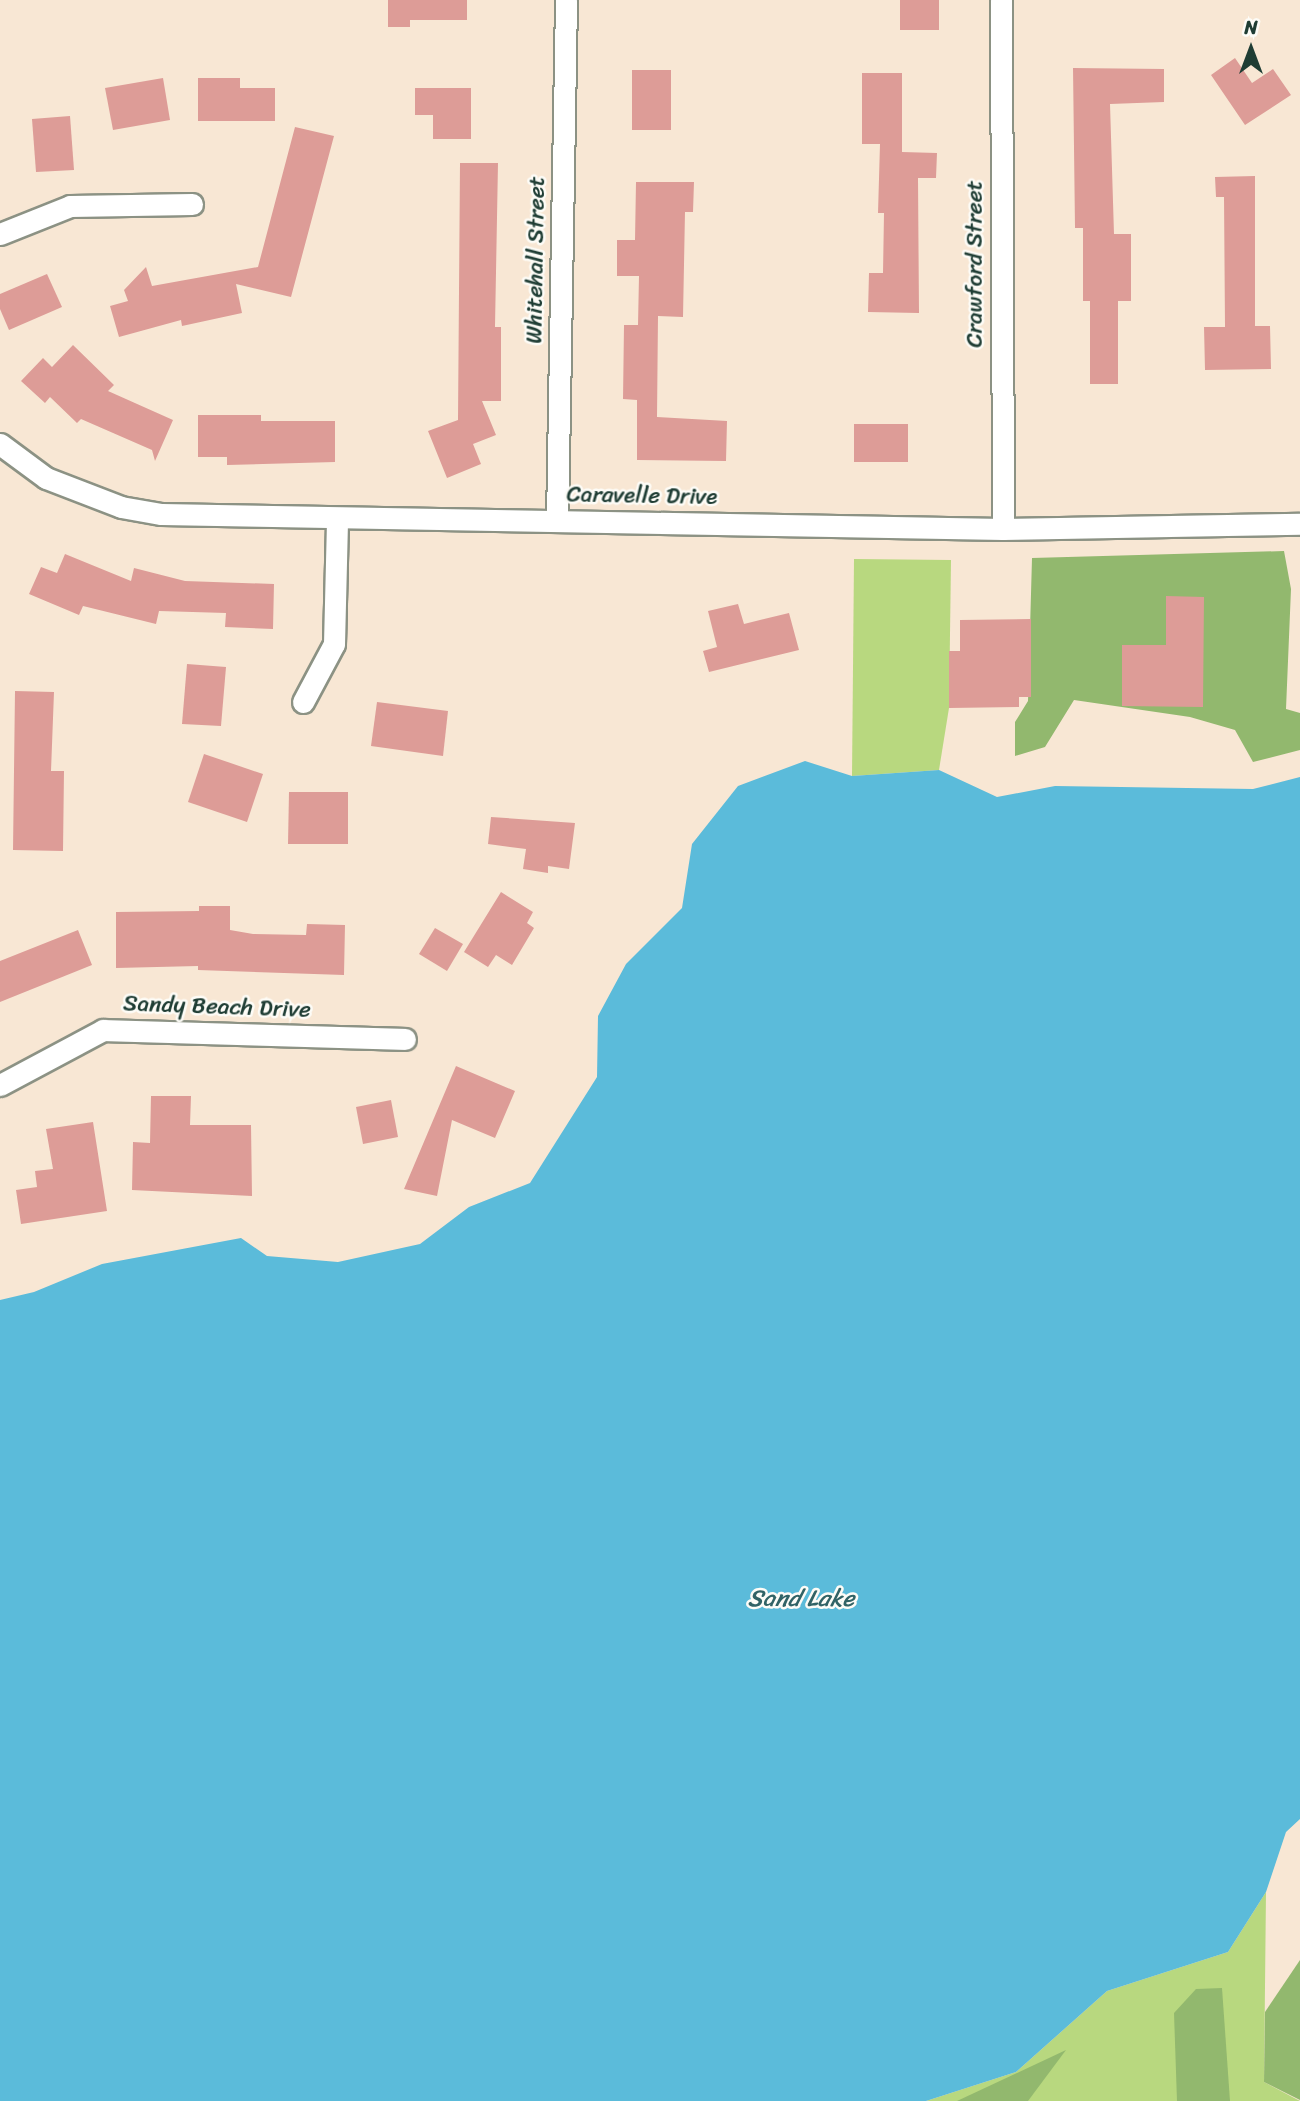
<!DOCTYPE html>
<html>
<head>
<meta charset="utf-8">
<style>
  body { margin:0 }
  #map { position:relative; width:1300px; height:2101px; overflow:hidden; background:#f8e7d4; font-family:Sriracha,sans-serif }
  div>[style] { position:absolute }
  .green>* { inset:0; background:#b8d87f }
  .forest>* { inset:0; background:#92b86e }
  .water>* { inset:0; background:#5bbbda }
  .building>* { inset:0; background:#dd9c97 }
  .roads { filter:drop-shadow(2px 0 #8c9284) drop-shadow(-2px 0 #8c9284) drop-shadow(0 2px #8c9284) drop-shadow(0 -2px #8c9284) }
  .minor>* { height:21px; margin:-10.5px; padding:0 10.5px; transform-origin:10.5px; border-radius:10.5px; background:#fff }
  span { translate:-50% -50%; white-space:nowrap; text-align:center; line-height:1.15; -webkit-text-stroke:5px #fdfcf7; paint-order:stroke }
  .street-label { font-size:23px; color:#1f3d34 }
  .water-label { font-size:24px; color:#316366; font-style:italic }
  .north { position:absolute; left:1216px; top:14px; width:70px; height:70px; -webkit-text-stroke:5px #fdfcf7; paint-order:stroke; rotate:0deg; font-size:19px; font-weight:700; line-height:28px; text-align:center; color:#1f3d34 }
  .north::after { content:''; display:block; margin:auto; width:24px; height:32px; background:#1f3d34; clip-path:polygon(50% 0,100% 100%,50% 72%,0 100%) }
</style>
</head>
<body>
<div id="map">
  <div class="green">
    <div style="clip-path:polygon(854px 559px,951px 560px,949px 708px,939px 770px,852px 776px)"></div>
    <div style="clip-path:polygon(1266px 1892px,1264px 2082px,1300px 2101px,926px 2101px,1016px 2072px,1107px 1991px,1228px 1952px)"></div>
  </div>
  <div class="forest">
    <div style="clip-path:polygon(1284px 551px,1291px 589px,1286px 709px,1300px 713px,1300px 750px,1253px 762px,1235px 730px,1190px 717px,1074px 700px,1045px 747px,1015px 756px,1015px 722px,1028px 701px,1032px 558px)"></div>
    <div style="clip-path:polygon(1300px 1960px,1300px 2100px,1264px 2082px,1265px 2012px)"></div>
    <div style="clip-path:polygon(1222px 1988px,1230px 2101px,1177px 2101px,1174px 2013px,1196px 1989px)"></div>
    <div style="clip-path:polygon(1066px 2050px,1028px 2101px,957px 2101px)"></div>
  </div>
  <div class="water">
    <div style="clip-path:polygon(805px 761px,852px 776px,939px 770px,997px 797px,1055px 786px,1253px 789px,1300px 777px,1300px 1819px,1286px 1832px,1266px 1892px,1228px 1952px,1107px 1991px,1016px 2072px,926px 2101px,0 2101px,0 1300px,34px 1292px,102px 1264px,241px 1238px,267px 1256px,338px 1262px,420px 1244px,469px 1207px,530px 1183px,597px 1077px,598px 1016px,626px 964px,682px 908px,692px 844px,738px 786px)"></div>
  </div>
  <div class="building">
    <div style="clip-path:polygon(388px 0,467px 0,467px 20px,410px 20px,410px 27px,388px 27px)"></div>
    <div style="clip-path:polygon(900px 0,939px 0,939px 30px,900px 30px)"></div>
    <div style="clip-path:polygon(1235px 58px,1252px 83px,1273px 69px,1291px 95px,1245px 125px,1211px 75px)"></div>
    <div style="clip-path:polygon(1073px 68px,1164px 69px,1164px 102px,1110px 104px,1114px 234px,1131px 234px,1131px 301px,1118px 301px,1118px 384px,1090px 384px,1090px 301px,1083px 301px,1083px 228px,1075px 228px)"></div>
    <div style="clip-path:polygon(632px 70px,671px 70px,671px 130px,632px 130px)"></div>
    <div style="clip-path:polygon(862px 73px,902px 73px,902px 152px,937px 153px,936px 178px,918px 178px,919px 313px,868px 312px,869px 273px,883px 273px,884px 213px,878px 213px,880px 144px,862px 144px)"></div>
    <div style="clip-path:polygon(163px 78px,170px 120px,113px 130px,105px 88px)"></div>
    <div style="clip-path:polygon(198px 78px,240px 78px,240px 88px,275px 88px,275px 121px,198px 121px)"></div>
    <div style="clip-path:polygon(415px 88px,471px 88px,471px 139px,433px 139px,433px 115px,415px 115px)"></div>
    <div style="clip-path:polygon(70px 116px,74px 170px,36px 172px,32px 119px)"></div>
    <div style="clip-path:polygon(295px 127px,334px 136px,291px 297px,236px 284px,242px 313px,182px 326px,181px 320px,119px 337px,110px 306px,128px 301px,124px 290px,146px 267px,152px 286px,258px 267px)"></div>
    <div style="clip-path:polygon(460px 163px,498px 163px,495px 327px,501px 327px,501px 401px,482px 401px,496px 435px,473px 444px,481px 464px,447px 478px,428px 431px,458px 420px)"></div>
    <div style="clip-path:polygon(1255px 176px,1255px 326px,1270px 326px,1271px 369px,1205px 370px,1204px 327px,1225px 327px,1224px 197px,1216px 197px,1215px 177px)"></div>
    <div style="clip-path:polygon(636px 182px,694px 182px,693px 212px,685px 212px,683px 317px,658px 316px,657px 417px,727px 421px,726px 461px,637px 460px,637px 400px,623px 399px,624px 325px,638px 325px,639px 276px,617px 276px,617px 240px,635px 240px)"></div>
    <div style="clip-path:polygon(47px 274px,62px 307px,9px 330px,0 309px,0 294px)"></div>
    <div style="clip-path:polygon(73px 345px,114px 385px,108px 391px,173px 420px,155px 461px,152px 450px,81px 419px,77px 423px,50px 397px,45px 403px,21px 381px,43px 358px,52px 367px)"></div>
    <div style="clip-path:polygon(198px 415px,261px 415px,261px 421px,335px 421px,335px 462px,227px 465px,227px 457px,198px 457px)"></div>
    <div style="clip-path:polygon(854px 424px,908px 424px,908px 462px,854px 462px)"></div>
    <div style="clip-path:polygon(65px 554px,131px 581px,134px 568px,185px 581px,274px 584px,273px 629px,225px 627px,226px 613px,159px 611px,156px 624px,83px 606px,79px 615px,29px 594px,41px 567px,57px 573px)"></div>
    <div style="clip-path:polygon(1166px 596px,1204px 597px,1203px 707px,1122px 706px,1122px 645px,1166px 645px)"></div>
    <div style="clip-path:polygon(738px 604px,744px 624px,789px 613px,799px 650px,709px 672px,703px 651px,717px 647px,708px 611px)"></div>
    <div style="clip-path:polygon(1031px 619px,1031px 697px,1019px 697px,1019px 707px,949px 708px,949px 651px,960px 651px,960px 620px)"></div>
    <div style="clip-path:polygon(187px 664px,226px 667px,221px 726px,182px 724px)"></div>
    <div style="clip-path:polygon(15px 691px,54px 692px,51px 771px,64px 771px,63px 851px,13px 850px)"></div>
    <div style="clip-path:polygon(377px 702px,448px 711px,443px 756px,371px 746px)"></div>
    <div style="clip-path:polygon(204px 754px,263px 774px,247px 822px,188px 802px)"></div>
    <div style="clip-path:polygon(289px 792px,348px 792px,348px 844px,288px 844px)"></div>
    <div style="clip-path:polygon(491px 817px,575px 823px,569px 869px,548px 866px,548px 873px,523px 869px,526px 849px,488px 844px)"></div>
    <div style="clip-path:polygon(501px 892px,533px 912px,527px 923px,534px 928px,512px 965px,496px 955px,488px 967px,464px 952px)"></div>
    <div style="clip-path:polygon(199px 906px,230px 906px,230px 930px,253px 934px,306px 935px,307px 924px,345px 925px,344px 975px,198px 970px,198px 966px,116px 968px,116px 912px,199px 911px)"></div>
    <div style="clip-path:polygon(435px 928px,463px 944px,447px 971px,419px 954px)"></div>
    <div style="clip-path:polygon(78px 930px,92px 965px,0 1002px,0 961px)"></div>
    <div style="clip-path:polygon(456px 1066px,515px 1091px,495px 1138px,452px 1120px,437px 1196px,404px 1189px)"></div>
    <div style="clip-path:polygon(151px 1096px,191px 1096px,190px 1125px,251px 1125px,252px 1196px,132px 1190px,133px 1142px,150px 1143px)"></div>
    <div style="clip-path:polygon(391px 1100px,398px 1137px,363px 1144px,356px 1107px)"></div>
    <div style="clip-path:polygon(93px 1122px,107px 1211px,21px 1224px,16px 1190px,37px 1187px,35px 1171px,53px 1169px,46px 1129px)"></div>
  </div>
  <div class="roads">
    <div class="minor">
      <div style="left:1001px;top:0;width:529px;rotate:89.78deg"></div>
      <div style="left:0;top:234px;width:75px;rotate:-21.8deg"></div>
      <div style="left:70px;top:206px;width:122px;rotate:-0.9deg"></div>
      <div style="left:0;top:444px;width:57px;rotate:36.5deg"></div>
      <div style="left:46px;top:478px;width:80px;rotate:21.1deg"></div>
      <div style="left:121px;top:507px;width:41px;rotate:9.9deg"></div>
      <div style="left:161px;top:514px;width:842px;rotate:1.02deg"></div>
      <div style="left:1003px;top:529px;width:297px;rotate:-1deg"></div>
      <div style="left:557px;top:521px;width:521px;rotate:-89.01deg"></div>
      <div style="left:303px;top:702px;width:66px;rotate:-61.9deg"></div>
      <div style="left:334px;top:644px;width:125px;rotate:-88.6deg"></div>
      <div style="left:0;top:1085px;width:117px;rotate:-28.1deg"></div>
      <div style="left:103px;top:1030px;width:302px;rotate:1.7deg"></div>
    </div>
  </div>
  <div class="street-label">
    <span style="left:536px;top:260px;rotate:-89deg">Whitehall Street</span>
    <span style="left:975px;top:264px;rotate:-90deg">Crawford Street</span>
    <span style="left:642px;top:496px;rotate:1deg">Caravelle Drive</span>
    <span style="left:217px;top:1007px;rotate:2deg">Sandy Beach Drive</span>
  </div>
  <div class="water-label">
    <span style="left:801px;top:1599px">Sand Lake</span>
  </div>
  <div class="north">N</div>
</div>
</body>
</html>
